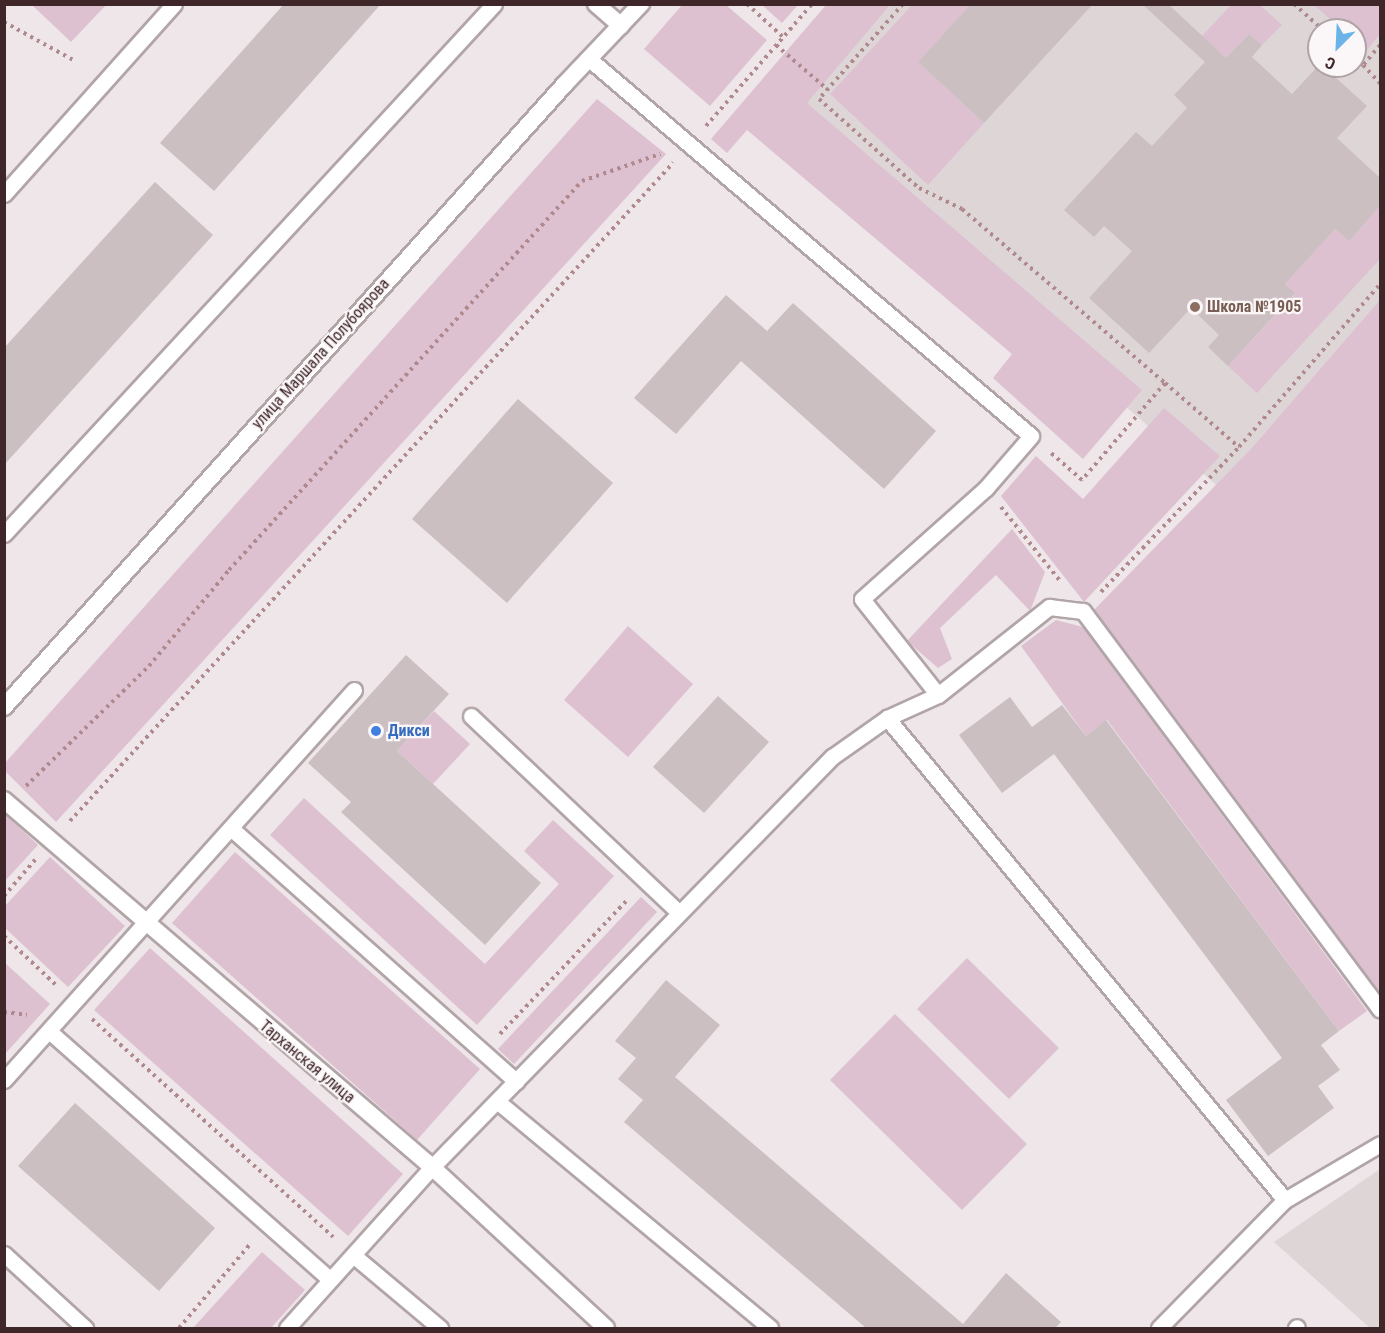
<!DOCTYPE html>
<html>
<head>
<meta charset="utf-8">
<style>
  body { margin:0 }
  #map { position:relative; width:1385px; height:1333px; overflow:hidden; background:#eee6e8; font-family:"Roboto Condensed",sans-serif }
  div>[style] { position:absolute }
  .built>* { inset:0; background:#ded5d7 }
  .green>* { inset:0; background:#ddc1d1 }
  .building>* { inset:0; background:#ccbfc2 }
  .path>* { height:4px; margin-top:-2px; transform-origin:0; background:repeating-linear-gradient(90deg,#af898e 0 3px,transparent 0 7.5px) }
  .roads { filter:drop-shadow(2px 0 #b2a5a7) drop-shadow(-2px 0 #b2a5a7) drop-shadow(0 2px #b2a5a7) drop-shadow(0 -2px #b2a5a7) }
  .service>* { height:15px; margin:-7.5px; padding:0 7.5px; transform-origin:7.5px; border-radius:7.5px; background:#fff }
  .minor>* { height:16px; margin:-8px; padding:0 8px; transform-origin:8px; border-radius:8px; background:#fff }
  .tertiary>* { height:16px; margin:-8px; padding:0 8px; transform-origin:8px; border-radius:8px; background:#fff }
  .dots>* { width:16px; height:16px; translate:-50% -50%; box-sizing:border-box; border:3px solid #fbf7f8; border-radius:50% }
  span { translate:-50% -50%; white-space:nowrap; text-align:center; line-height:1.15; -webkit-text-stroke:4.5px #fbf7f8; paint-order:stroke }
  .education-label { font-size:16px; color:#785e54; font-weight:700 }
  .left { translate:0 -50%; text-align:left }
  .street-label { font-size:16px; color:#3f2628 }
  .shop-label { font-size:16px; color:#366cbe; font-weight:700 }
  .frame { position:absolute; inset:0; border:6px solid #3f2628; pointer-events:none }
  .north { position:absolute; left:1307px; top:18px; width:60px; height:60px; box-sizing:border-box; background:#fbf7f8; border:2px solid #b0a3a5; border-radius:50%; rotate:204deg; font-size:16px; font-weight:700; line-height:24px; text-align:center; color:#3f2628 }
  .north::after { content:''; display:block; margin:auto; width:21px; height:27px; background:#6ab3e9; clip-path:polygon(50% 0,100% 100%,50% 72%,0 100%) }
</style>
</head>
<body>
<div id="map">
  <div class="built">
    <div style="clip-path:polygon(evenodd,1372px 4px,1380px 12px,1380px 853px,1236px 502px,785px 112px,878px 5px,1372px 4px,1319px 30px,1355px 30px,1355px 66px,1319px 66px,1319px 30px)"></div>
    <div style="clip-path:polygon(1380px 1169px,1380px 1328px,1370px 1328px,1274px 1242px)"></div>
  </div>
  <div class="green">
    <div style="clip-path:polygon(32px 5px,106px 5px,71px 42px)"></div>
    <div style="clip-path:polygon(682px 5px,726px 5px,767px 40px,710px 106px,644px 49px)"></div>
    <div style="clip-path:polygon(762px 5px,798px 5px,782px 23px)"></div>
    <div style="clip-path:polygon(826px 5px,890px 5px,807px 103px,1142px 390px,1083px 459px,993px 378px,1012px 354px,747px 130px,727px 153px,711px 139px)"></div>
    <div style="clip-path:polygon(912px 5px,971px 5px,918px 62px,984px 123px,928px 185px,830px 94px)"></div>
    <div style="clip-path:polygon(1231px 5px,1260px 5px,1282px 25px,1262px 45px,1249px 34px,1226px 58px,1202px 36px)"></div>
    <div style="clip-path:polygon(1314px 5px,1380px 5px,1380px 34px,1366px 51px,1355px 41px,1355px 30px,1342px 30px)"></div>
    <div style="clip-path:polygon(597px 99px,666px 154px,56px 822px,5px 771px,5px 763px)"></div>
    <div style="clip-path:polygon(1380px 206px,1380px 259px,1257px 393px,1228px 366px,1295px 294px,1285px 284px,1335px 229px,1349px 241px)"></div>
    <div style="clip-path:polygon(1380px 300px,1380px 996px,1094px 610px,1251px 449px)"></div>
    <div style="clip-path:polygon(1164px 408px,1220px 456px,1084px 602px,1001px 496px,1036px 456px,1083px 499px)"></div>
    <div style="clip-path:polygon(1012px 529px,1045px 572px,1030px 611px,996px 575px,940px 628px,952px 659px,938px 668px,907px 641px)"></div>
    <div style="clip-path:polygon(1056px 620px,1083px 627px,1367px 1011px,1339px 1031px,1107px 720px,1086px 736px,1021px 646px)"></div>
    <div style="clip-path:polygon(628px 626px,693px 684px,628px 757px,564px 700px)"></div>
    <div style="clip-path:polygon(434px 711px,470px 744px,433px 784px,397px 751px)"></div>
    <div style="clip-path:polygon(304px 798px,485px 964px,559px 884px,524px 851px,553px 820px,614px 876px,477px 1025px,270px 835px)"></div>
    <div style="clip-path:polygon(5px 814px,38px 845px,5px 881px,4px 881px)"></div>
    <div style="clip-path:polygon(235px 852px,480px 1069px,417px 1140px,172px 923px)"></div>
    <div style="clip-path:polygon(50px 857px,125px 926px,68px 987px,5px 928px,5px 906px)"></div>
    <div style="clip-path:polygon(641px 897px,657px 912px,514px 1064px,498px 1049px)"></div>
    <div style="clip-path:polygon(150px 948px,403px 1174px,348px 1236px,94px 1010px)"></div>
    <div style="clip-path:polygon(967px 958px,1059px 1048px,1009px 1099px,917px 1009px)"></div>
    <div style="clip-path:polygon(5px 963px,50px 1004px,5px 1054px,4px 1054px)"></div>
    <div style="clip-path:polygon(895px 1014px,1027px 1144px,962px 1210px,830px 1080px)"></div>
    <div style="clip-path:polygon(262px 1252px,305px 1290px,271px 1328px,193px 1328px)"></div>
  </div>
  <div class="building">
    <div style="clip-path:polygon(284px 4px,381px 4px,214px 191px,160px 143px)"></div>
    <div style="clip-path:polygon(971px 4px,1093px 4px,984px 123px,918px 62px)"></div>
    <div style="clip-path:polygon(1142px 4px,1168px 4px,1226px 58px,1249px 34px,1262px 45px,1252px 57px,1292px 94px,1318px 66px,1323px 66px,1367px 106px,1337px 138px,1380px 178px,1380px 206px,1349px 241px,1335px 229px,1285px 284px,1295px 293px,1228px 366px,1208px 347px,1219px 335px,1191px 308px,1149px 353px,1089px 298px,1132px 251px,1104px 226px,1094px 237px,1064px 210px,1136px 132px,1152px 146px,1187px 108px,1174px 95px,1205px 62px)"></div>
    <div style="clip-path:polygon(155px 182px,213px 235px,4px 465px,4px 348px)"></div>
    <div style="clip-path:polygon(726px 295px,767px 331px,793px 303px,936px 431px,884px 489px,741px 361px,676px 434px,634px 398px)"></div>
    <div style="clip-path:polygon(518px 399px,613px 483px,507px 603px,412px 519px)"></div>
    <div style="clip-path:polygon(406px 655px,449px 694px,397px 751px,541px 883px,485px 945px,341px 812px,351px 802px,308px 763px)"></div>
    <div style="clip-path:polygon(718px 696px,769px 742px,704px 813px,653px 767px)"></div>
    <div style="clip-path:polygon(1010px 697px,1032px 727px,1062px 705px,1086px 736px,1106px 720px,1339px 1031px,1321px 1045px,1340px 1070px,1318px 1086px,1334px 1108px,1268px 1156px,1226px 1100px,1282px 1058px,1054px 754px,1002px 793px,959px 735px)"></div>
    <div style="clip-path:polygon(666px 980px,720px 1025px,675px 1077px,963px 1324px,1006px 1273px,1061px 1322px,1055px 1328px,866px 1328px,624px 1122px,643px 1100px,618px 1079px,636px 1058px,615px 1041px)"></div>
    <div style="clip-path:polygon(75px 1103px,215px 1228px,159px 1291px,18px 1166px)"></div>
  </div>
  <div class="path">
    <div style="left:747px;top:4px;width:49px;rotate:42.5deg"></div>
    <div style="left:903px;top:4px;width:127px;rotate:131.5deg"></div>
    <div style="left:819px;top:99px;width:134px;rotate:41.7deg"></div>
    <div style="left:919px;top:188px;width:48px;rotate:26deg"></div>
    <div style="left:962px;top:209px;width:267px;rotate:40.6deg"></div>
    <div style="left:1165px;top:383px;width:128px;rotate:130.6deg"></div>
    <div style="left:1082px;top:480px;width:43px;rotate:-138.8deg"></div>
    <div style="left:1294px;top:4px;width:39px;rotate:42deg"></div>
    <div style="left:4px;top:22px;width:79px;rotate:28.8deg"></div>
    <div style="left:776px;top:45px;width:67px;rotate:40.8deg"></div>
    <div style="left:1380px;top:45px;width:26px;rotate:130deg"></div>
    <div style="left:1363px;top:65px;width:25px;rotate:47deg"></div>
    <div style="left:1355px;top:58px;width:11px;rotate:41deg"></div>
    <div style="left:706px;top:126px;width:162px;rotate:-49deg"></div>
    <div style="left:1165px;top:383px;width:98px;rotate:40.9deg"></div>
    <div style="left:1001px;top:507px;width:95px;rotate:51.4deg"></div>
    <div style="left:1101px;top:592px;width:200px;rotate:-46.4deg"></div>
    <div style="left:1239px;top:447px;width:216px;rotate:-49.1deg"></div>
    <div style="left:26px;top:786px;width:172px;rotate:-44.3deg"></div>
    <div style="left:149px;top:666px;width:125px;rotate:-50.2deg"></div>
    <div style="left:229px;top:570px;width:525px;rotate:-47.78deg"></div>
    <div style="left:582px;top:181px;width:83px;rotate:-19.1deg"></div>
    <div style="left:70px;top:821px;width:893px;rotate:-47.5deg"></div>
    <div style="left:4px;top:896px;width:48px;rotate:-49.3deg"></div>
    <div style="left:4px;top:936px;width:71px;rotate:43.3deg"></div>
    <div style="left:4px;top:1012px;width:23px;rotate:7deg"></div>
    <div style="left:92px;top:1019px;width:325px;rotate:42.1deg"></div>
    <div style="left:500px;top:1034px;width:185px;rotate:-46.5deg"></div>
    <div style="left:179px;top:1328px;width:111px;rotate:-49.7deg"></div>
  </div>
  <div class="roads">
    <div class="service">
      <div style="left:588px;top:58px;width:582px;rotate:40.47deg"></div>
      <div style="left:1031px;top:436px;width:69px;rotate:130.9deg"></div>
      <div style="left:986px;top:488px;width:166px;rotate:138.2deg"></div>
      <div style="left:862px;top:599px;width:122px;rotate:51.6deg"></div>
      <div style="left:4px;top:194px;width:255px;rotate:-48.2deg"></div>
      <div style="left:4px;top:534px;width:722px;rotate:-47.25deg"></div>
      <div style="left:471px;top:716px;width:286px;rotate:43.4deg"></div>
      <div style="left:887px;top:718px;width:625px;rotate:50.45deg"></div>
      <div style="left:232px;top:829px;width:380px;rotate:41.6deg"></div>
      <div style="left:49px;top:1031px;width:375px;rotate:41.5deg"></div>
      <div style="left:4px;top:1080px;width:524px;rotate:-48.09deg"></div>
      <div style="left:497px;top:1101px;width:355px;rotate:39.7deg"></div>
      <div style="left:4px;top:1254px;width:110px;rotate:42.4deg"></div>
      <div style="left:353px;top:1255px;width:114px;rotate:40deg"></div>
      <div style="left:287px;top:1328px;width:217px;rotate:-48deg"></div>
      <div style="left:432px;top:1167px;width:573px;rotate:-45.71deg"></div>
      <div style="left:832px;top:757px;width:67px;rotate:-35.3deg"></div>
      <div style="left:887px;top:718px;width:56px;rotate:-24.3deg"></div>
      <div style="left:938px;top:695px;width:142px;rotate:-38.4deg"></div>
      <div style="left:1049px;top:607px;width:34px;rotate:7deg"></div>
      <div style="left:1083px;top:611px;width:497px;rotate:53.3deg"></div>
      <div style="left:1159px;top:1328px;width:180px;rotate:-45.5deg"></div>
      <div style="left:1285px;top:1200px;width:110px;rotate:-30.5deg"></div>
      <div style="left:1296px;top:1328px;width:1px;rotate:-45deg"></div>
    </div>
    <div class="minor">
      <div style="left:596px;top:4px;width:33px;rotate:41deg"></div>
      <div style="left:4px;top:800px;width:564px;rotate:40.61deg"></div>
      <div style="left:432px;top:1167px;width:237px;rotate:42.8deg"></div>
    </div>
    <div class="tertiary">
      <div style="left:4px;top:707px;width:837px;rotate:-48deg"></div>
      <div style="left:564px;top:85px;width:112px;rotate:-46.5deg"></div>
    </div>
  </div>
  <div class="dots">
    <div style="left:1195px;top:307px;background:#8d6e63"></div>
    <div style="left:376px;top:731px;background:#3f7fe0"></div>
  </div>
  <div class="education-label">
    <span class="left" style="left:1207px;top:307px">Школа №1905</span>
  </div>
  <div class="street-label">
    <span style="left:321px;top:354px;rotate:-48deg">улица Маршала Полубоярова</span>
    <span style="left:307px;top:1062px;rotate:40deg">Тарханская улица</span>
  </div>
  <div class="shop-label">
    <span class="left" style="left:388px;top:731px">Дикси</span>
  </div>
  <div class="frame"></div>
  <div class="north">С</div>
</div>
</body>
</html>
